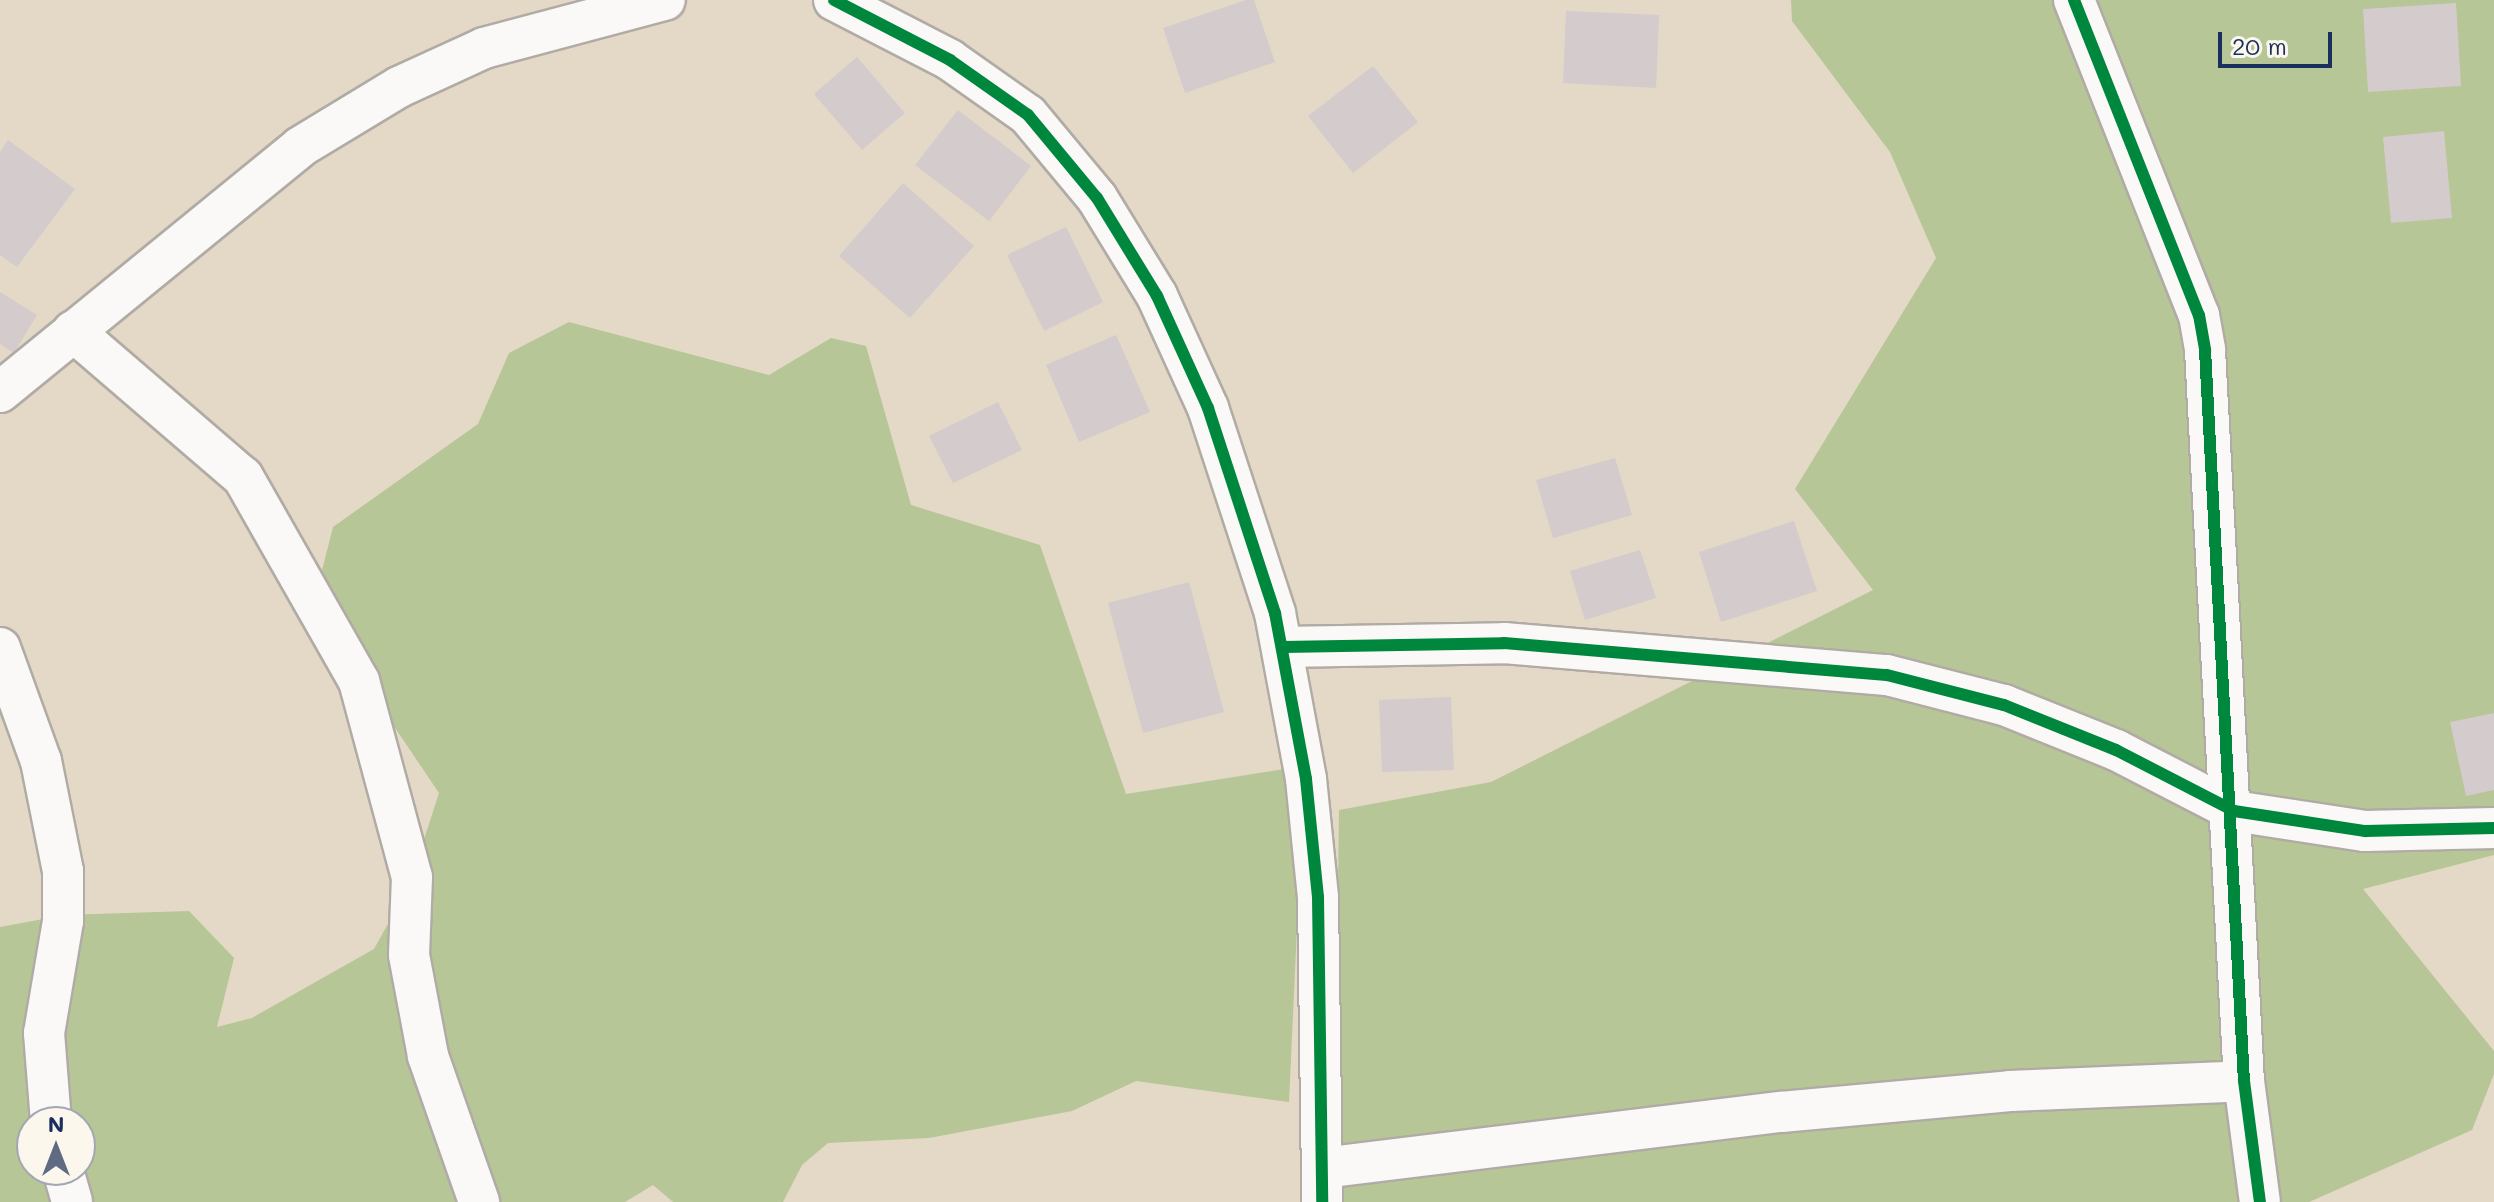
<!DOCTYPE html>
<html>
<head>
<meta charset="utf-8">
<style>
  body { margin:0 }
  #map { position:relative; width:2494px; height:1202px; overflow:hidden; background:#e4d8c7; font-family:Mali,sans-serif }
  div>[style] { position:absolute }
  .forest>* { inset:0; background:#b6c696 }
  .building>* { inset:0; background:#d4cbcd }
  .roads { filter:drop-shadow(2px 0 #b1aba5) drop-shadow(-2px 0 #b1aba5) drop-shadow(0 2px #b1aba5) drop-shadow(0 -2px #b1aba5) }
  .street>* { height:40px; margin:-20px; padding:0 20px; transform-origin:20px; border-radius:20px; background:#fbf9f7 }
  .cycleway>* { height:12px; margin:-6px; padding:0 6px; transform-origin:6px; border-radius:6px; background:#00873e }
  span { translate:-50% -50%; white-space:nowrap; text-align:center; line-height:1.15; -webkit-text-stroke:6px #fbf7ec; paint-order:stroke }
  .north { position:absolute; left:16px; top:1106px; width:80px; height:80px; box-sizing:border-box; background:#fbf7ec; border:2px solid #a1a7b3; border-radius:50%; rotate:0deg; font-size:22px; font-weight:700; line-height:32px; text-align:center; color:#1b2f5e }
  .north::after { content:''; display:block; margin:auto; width:28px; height:36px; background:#616a83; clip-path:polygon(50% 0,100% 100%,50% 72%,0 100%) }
  .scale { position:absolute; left:2218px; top:32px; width:114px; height:36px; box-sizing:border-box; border:4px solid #1b2f5e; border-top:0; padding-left:10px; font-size:24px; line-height:28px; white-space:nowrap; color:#1b2f5e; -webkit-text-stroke:6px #fbf7ec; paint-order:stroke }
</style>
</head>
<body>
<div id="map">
  <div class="forest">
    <div style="clip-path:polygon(1791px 0,2494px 0,2494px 855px,2363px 889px,2494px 1051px,2494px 1074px,2472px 1130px,2309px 1202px,1334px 1202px,1339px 810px,1491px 782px,1873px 590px,1795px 489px,1936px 258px,1890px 152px,1792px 21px)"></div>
    <div style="clip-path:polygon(evenodd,569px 322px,769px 375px,831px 338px,866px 346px,911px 505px,1040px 545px,1126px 794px,1291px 768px,1299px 884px,1289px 1102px,1136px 1081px,1072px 1111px,929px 1138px,828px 1143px,802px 1165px,783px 1202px,673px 1202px,653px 1185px,625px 1202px,0 1202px,0 927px,65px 915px,189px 911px,234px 958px,217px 1027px,252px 1018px,374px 949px,409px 886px,439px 793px,313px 606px,333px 527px,478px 424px,509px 353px,569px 322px,32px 1122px,80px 1122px,80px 1170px,32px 1170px,32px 1122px)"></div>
  </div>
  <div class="building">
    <div style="clip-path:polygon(1246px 0,1254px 0,1275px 62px,1185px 93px,1163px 28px)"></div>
    <div style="clip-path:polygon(2456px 3px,2461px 86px,2368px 92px,2363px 9px)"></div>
    <div style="clip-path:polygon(1566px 11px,1659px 15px,1656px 88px,1563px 83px)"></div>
    <div style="clip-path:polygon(857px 57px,905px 113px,862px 150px,814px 94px)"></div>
    <div style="clip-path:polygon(1373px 66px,1418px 122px,1353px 173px,1308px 116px)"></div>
    <div style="clip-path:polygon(958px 110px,1031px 166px,989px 221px,915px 165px)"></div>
    <div style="clip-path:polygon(2444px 131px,2452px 218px,2391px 223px,2383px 137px)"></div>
    <div style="clip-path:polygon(8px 140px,75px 189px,17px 267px,0 255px,0 152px)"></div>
    <div style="clip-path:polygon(903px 183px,974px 246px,910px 318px,839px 256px)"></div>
    <div style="clip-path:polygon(1066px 227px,1103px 302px,1044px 331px,1007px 255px)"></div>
    <div style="clip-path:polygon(0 292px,37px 315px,14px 353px,0 344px)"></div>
    <div style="clip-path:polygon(1116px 335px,1150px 412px,1079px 442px,1046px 365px)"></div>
    <div style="clip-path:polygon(998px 402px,1022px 450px,953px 483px,929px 436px)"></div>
    <div style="clip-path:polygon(1615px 458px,1632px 515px,1553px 538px,1536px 480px)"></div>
    <div style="clip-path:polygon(1794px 521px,1817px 591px,1721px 622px,1699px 552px)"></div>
    <div style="clip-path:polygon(1640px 550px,1656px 598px,1585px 620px,1570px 571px)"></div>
    <div style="clip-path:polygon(1189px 582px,1224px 712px,1143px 733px,1108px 603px)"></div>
    <div style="clip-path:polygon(1451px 697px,1454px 770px,1382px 772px,1379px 700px)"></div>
    <div style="clip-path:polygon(2494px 713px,2494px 790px,2466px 796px,2450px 722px)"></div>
  </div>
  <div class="roads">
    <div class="street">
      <div style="left:834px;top:0;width:131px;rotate:27.3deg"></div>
      <div style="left:950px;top:60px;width:95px;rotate:35.2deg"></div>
      <div style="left:1028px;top:115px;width:108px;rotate:50.3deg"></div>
      <div style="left:1097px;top:198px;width:115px;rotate:58.5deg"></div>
      <div style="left:1157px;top:296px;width:123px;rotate:65.5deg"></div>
      <div style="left:1208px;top:408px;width:216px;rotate:71.9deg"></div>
      <div style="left:1275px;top:613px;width:169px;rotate:79.4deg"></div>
      <div style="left:1306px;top:779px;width:119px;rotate:84.2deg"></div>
      <div style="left:1318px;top:897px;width:305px;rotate:89.2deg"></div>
      <div style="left:2074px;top:0;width:339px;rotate:68.4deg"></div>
      <div style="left:2199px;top:315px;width:36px;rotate:80deg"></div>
      <div style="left:2205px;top:350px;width:732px;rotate:86.95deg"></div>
      <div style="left:2244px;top:1081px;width:122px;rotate:82.5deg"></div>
      <div style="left:73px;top:331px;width:224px;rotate:40.7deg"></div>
      <div style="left:243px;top:477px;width:235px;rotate:60.4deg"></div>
      <div style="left:359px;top:681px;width:203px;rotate:74.9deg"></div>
      <div style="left:412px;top:877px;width:78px;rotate:92.2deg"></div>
      <div style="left:409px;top:955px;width:103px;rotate:79.3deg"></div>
      <div style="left:428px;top:1056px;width:155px;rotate:70.7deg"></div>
      <div style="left:0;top:392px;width:387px;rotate:-39.2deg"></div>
      <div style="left:300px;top:147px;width:116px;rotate:-31.2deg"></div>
      <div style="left:399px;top:87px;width:94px;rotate:-24.6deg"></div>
      <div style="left:484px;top:48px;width:187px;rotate:-14.9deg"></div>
      <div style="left:1283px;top:647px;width:221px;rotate:-1deg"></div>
      <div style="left:1504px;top:643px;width:384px;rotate:4.8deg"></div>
      <div style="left:1887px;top:675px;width:121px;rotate:14.4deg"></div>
      <div style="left:2004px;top:705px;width:121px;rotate:21.9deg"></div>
      <div style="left:2116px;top:750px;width:133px;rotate:27.3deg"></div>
      <div style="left:2234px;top:811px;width:133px;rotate:8.7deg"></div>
      <div style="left:2365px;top:831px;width:129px;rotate:-1.3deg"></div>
      <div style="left:0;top:648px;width:120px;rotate:70.1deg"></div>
      <div style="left:41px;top:761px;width:112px;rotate:78.7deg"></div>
      <div style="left:63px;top:871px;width:50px;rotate:90deg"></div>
      <div style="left:63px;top:921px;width:114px;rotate:99.6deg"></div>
      <div style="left:44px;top:1033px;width:89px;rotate:85.5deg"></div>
      <div style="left:1323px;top:1168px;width:461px;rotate:-7deg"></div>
      <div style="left:1781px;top:1112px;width:230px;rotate:-5.2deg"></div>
      <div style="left:2010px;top:1091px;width:234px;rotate:-2.4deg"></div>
      <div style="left:63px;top:1170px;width:33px;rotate:74deg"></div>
    </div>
  </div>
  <div class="cycleway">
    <div style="left:834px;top:0;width:131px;rotate:27.3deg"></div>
    <div style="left:950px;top:60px;width:95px;rotate:35.2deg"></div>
    <div style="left:1028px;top:115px;width:108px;rotate:50.3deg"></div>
    <div style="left:1097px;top:198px;width:115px;rotate:58.5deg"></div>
    <div style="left:1157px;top:296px;width:123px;rotate:65.5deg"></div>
    <div style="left:1208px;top:408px;width:216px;rotate:71.9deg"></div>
    <div style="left:1275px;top:613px;width:169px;rotate:79.4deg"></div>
    <div style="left:1306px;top:779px;width:119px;rotate:84.2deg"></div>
    <div style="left:1318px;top:897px;width:305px;rotate:89.2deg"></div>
    <div style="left:2074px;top:0;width:339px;rotate:68.4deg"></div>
    <div style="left:2199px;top:315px;width:36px;rotate:80deg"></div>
    <div style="left:2205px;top:350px;width:732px;rotate:86.95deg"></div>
    <div style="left:2244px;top:1081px;width:122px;rotate:82.5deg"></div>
    <div style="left:1283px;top:647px;width:221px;rotate:-1deg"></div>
    <div style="left:1504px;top:643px;width:384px;rotate:4.8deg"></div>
    <div style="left:1887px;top:675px;width:121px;rotate:14.4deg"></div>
    <div style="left:2004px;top:705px;width:121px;rotate:21.9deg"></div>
    <div style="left:2116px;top:750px;width:133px;rotate:27.3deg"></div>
    <div style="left:2234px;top:811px;width:133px;rotate:8.7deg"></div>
    <div style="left:2365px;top:831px;width:129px;rotate:-1.3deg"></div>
  </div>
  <div class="north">N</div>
  <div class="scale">20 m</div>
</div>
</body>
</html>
